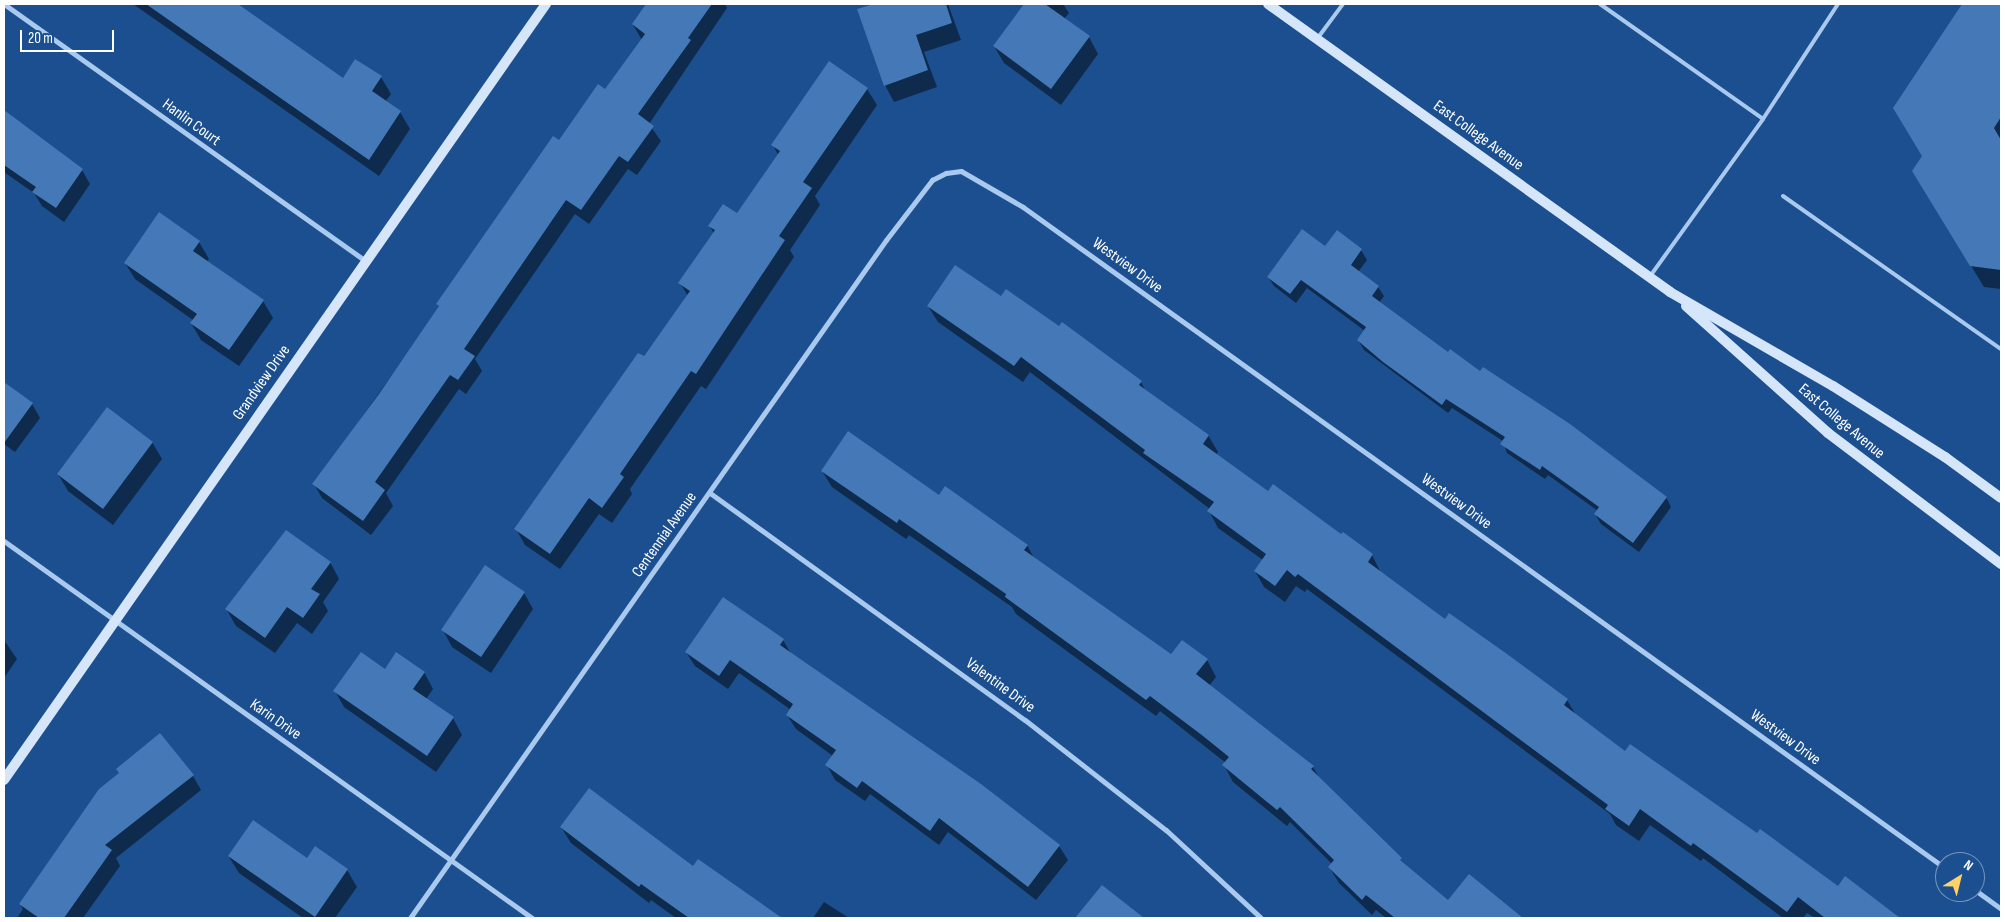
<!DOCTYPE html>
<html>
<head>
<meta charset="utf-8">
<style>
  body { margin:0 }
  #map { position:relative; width:2005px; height:922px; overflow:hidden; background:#1b4f8f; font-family:"Sofia Sans Condensed",sans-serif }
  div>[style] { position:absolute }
  .shadow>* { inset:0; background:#0007 }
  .building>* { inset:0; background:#4478b7 }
  .lane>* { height:4px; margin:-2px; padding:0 2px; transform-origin:2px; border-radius:2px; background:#a9c9ee }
  .street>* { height:5px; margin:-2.5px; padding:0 2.5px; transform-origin:2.5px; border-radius:2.5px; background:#a9c9ee }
  .secondary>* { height:10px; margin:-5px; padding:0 5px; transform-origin:5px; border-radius:5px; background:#d6e6fa }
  span { translate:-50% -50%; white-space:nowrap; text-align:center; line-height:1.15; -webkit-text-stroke:4.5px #1b4f8f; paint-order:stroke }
  .street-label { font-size:16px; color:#fff }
  .frame { position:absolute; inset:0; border:5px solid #fff; pointer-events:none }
  .north { position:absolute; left:1935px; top:852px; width:50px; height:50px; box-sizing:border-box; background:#1b4f8f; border:1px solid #7695bc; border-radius:50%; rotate:36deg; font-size:14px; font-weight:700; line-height:20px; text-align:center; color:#fff }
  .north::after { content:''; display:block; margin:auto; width:18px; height:22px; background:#ffd166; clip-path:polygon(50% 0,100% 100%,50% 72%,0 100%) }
  .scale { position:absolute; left:20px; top:30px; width:94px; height:22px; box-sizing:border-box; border:2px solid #fff; border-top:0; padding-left:6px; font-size:15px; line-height:18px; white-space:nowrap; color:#fff; -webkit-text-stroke:4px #1b4f8f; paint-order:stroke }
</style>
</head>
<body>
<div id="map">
  <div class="shadow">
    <div style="clip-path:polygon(133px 4px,236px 4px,343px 80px,356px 60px,381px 77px,391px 94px,385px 102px,400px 112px,410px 129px,379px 176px)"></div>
    <div style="clip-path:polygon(648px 4px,725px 4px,727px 8px,649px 124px,661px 141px,637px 175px,628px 169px,589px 224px,575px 214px,475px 359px,482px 371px,466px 394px,459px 389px,386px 493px,393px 506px,371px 535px,322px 498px,314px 484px,440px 308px,437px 304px,559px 142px,605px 91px,642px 40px,633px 25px)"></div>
    <div style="clip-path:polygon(878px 4px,948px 4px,961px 40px,924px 52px,937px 87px,894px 102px,885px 85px,859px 10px)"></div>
    <div style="clip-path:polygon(1025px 4px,1063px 4px,1069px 13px,1064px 19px,1089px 37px,1098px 54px,1061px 105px,1004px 63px,994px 46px)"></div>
    <div style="clip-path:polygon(1963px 4px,2001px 4px,2001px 289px,1984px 287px,1926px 192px,1923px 156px,1894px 108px)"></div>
    <div style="clip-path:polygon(867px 89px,877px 105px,815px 196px,820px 205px,790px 250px,794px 257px,706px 389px,701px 386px,630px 489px,632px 494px,612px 523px,599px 514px,560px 569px,525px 545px,516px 529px,688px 296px,680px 283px,714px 234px,710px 226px,737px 215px,778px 155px,773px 145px)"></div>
    <div style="clip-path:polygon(4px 112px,82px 170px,90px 184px,64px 222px,42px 206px,34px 193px,4px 172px)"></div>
    <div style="clip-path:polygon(159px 214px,199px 242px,209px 259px,207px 261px,263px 301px,273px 318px,239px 366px,201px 340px,191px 323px,193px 320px,135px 279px,125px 263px)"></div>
    <div style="clip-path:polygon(1337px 232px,1361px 250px,1367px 260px,1358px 272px,1378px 287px,1384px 296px,1379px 303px,1448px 353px,1666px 497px,1671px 507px,1639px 552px,1601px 524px,1595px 514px,1598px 511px,1548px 475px,1545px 479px,1507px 453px,1503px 441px,1452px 408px,1448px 413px,1364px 350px,1358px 340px,1365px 331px,1307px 288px,1296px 303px,1274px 286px,1268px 277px,1325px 248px)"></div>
    <div style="clip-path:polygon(1001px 298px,1141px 382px,1146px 392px,1208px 435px,1218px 452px,1216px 455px,1268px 493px,1342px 536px,1343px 534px,1372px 555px,1381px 573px,1445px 621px,1507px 655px,1567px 700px,1577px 717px,1625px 753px,1838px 888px,1845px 878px,1898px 918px,1815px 918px,1807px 913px,1803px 918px,1783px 918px,1703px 858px,1701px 861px,1650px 825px,1639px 841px,1616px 825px,1610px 814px,1307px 589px,1305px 592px,1296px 586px,1285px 602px,1264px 587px,1255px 571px,1263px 560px,1218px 528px,1209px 511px,1210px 509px,1030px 372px,1023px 382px,938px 322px,928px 306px)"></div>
    <div style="clip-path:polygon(4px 383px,32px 404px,40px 418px,15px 452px,4px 444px)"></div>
    <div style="clip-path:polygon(152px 442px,162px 459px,113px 525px,68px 491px,58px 474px)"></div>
    <div style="clip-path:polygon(822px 471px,939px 496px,1027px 545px,1035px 560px,1172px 656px,1207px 660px,1216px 677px,1209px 686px,1313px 767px,1321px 781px,1405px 866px,1448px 901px,1511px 914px,1517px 918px,1386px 918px,1376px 910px,1372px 915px,1339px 883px,1329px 867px,1332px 864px,1290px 822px,1287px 826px,1233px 782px,1224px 765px,1226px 763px,1160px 711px,1156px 716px,1016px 614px,1012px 607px,909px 535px,906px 539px,832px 487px)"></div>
    <div style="clip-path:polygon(330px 562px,339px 579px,323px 602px,328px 611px,312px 634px,297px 623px,275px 653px,236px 626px,227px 610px)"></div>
    <div style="clip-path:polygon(524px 593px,533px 609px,491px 673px,452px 647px,443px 630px)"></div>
    <div style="clip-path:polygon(4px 640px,17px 659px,4px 678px)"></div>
    <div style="clip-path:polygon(783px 640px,791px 654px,1059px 846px,1068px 860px,1036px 900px,948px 832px,939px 845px,870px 794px,865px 801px,835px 780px,827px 765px,833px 756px,796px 729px,787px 715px,791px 710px,739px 673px,728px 689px,695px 666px,686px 652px)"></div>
    <div style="clip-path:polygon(385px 670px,424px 672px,433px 689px,426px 699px,453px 718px,462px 735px,436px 772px,344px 707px,335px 691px)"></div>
    <div style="clip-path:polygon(193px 776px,201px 790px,116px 858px,120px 866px,83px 918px,17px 918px,23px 909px,20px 904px)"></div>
    <div style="clip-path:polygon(561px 827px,693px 868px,776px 918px,676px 918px,651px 900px,649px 903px,571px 843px)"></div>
    <div style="clip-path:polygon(315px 848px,347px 870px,357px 887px,335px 918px,303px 918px,239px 873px,229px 857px,307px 859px)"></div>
    <div style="clip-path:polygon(1102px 887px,1142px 918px,1077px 918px)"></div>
    <div style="clip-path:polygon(824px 902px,849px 918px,813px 918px)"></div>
  </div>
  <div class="building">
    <div style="clip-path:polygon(146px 4px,238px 4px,343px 78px,355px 59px,382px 76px,372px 91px,401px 111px,369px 160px)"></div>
    <div style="clip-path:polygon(646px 4px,712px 4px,688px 38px,691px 40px,638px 114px,654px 126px,628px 162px,619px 156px,581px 210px,566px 200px,464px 349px,475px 356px,458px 380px,450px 375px,375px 482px,385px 490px,363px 521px,312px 484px,379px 394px,439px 306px,436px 304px,553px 136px,559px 140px,598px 84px,605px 89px,645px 34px,632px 24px)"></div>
    <div style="clip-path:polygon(874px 4px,946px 4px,952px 23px,916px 35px,928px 70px,884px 86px,857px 9px)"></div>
    <div style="clip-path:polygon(1024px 4px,1045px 4px,1090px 36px,1051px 89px,993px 46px)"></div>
    <div style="clip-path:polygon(1962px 4px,2001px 4px,2001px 117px,1994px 128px,2001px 140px,2001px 270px,1970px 266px,1912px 171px,1922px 156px,1893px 108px)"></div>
    <div style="clip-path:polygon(829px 61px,868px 88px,803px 182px,812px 188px,779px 236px,785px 240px,696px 374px,691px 371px,620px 474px,624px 477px,602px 508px,589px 498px,550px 554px,514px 529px,638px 353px,644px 356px,690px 291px,678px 283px,715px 230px,708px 226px,723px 204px,737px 213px,780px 151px,771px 145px)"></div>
    <div style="clip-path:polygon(4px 110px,83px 169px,56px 208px,32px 192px,36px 187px,4px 165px)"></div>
    <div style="clip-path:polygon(159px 212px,200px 241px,193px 251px,264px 300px,229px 350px,190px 323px,197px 314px,124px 263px)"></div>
    <div style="clip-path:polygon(1302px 229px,1325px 246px,1337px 230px,1362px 249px,1351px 265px,1379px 286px,1372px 296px,1448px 352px,1450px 349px,1480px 371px,1483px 367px,1570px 424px,1667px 497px,1633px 543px,1594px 514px,1599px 507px,1542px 466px,1540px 470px,1500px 444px,1505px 437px,1446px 399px,1442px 405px,1383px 362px,1357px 340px,1366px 327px,1301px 280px,1290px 294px,1267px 277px)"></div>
    <div style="clip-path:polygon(955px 265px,1001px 296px,1006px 289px,1059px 326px,1062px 322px,1142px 381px,1139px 385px,1209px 435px,1203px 444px,1268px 491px,1273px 484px,1341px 534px,1343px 532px,1373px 554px,1368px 562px,1445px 619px,1449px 613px,1507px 654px,1568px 699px,1564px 705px,1625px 751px,1630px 744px,1757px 833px,1760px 829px,1838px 886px,1845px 876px,1900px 918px,1825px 918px,1798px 897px,1787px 912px,1693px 843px,1691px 846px,1640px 809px,1629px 826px,1605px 809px,1608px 805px,1298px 574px,1295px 577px,1287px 570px,1275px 586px,1254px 571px,1266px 554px,1207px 511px,1214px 502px,1143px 453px,1145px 450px,1021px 357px,1014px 366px,927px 306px)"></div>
    <div style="clip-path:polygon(4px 382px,33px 403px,4px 443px)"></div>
    <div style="clip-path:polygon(107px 407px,153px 442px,103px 509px,57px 474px)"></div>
    <div style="clip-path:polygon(848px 431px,939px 495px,945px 486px,1028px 545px,1024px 550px,1171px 654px,1182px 640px,1208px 659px,1196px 674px,1314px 766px,1311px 769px,1402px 858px,1400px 860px,1448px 900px,1469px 874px,1523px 918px,1395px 918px,1366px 895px,1362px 900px,1328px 867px,1334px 860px,1280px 807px,1277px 810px,1222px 765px,1229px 757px,1203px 736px,1150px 696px,1146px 700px,1005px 597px,1006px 594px,899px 519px,897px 523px,821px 471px)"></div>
    <div style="clip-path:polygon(286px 530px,331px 562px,311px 589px,320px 594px,303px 618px,287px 607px,265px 638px,225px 609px)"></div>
    <div style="clip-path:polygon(485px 565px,525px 592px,481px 657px,441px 630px)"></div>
    <div style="clip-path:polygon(723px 597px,784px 639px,780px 645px,981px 784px,1060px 845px,1028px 887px,939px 818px,930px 831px,862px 781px,857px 788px,825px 765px,836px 750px,786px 715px,793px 704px,730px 660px,719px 676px,685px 652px)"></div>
    <div style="clip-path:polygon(361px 652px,385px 669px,396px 652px,425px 672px,413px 689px,454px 717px,427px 756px,333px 691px)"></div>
    <div style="clip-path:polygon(160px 733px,194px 775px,105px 845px,112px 850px,64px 918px,39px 918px,19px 904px,99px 789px,119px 773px,116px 769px)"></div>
    <div style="clip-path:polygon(589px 788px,693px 866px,698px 859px,782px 918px,689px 918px,641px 884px,639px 887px,560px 827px)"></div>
    <div style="clip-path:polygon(253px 820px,307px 858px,315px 846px,348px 869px,315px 917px,228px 856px)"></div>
    <div style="clip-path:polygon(1102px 885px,1144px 918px,1075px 918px)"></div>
  </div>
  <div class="lane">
    <div style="left:1600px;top:4px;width:199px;rotate:35.2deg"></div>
    <div style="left:1317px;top:39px;width:44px;rotate:-53.4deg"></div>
    <div style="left:1783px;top:196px;width:266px;rotate:35.1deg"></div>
    <div style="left:1651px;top:275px;width:192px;rotate:-54.3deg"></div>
    <div style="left:1763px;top:119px;width:137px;rotate:-56.9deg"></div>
  </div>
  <div class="street">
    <div style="left:4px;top:4px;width:443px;rotate:35.4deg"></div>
    <div style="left:710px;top:493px;width:388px;rotate:35.8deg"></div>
    <div style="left:1025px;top:720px;width:179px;rotate:38deg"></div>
    <div style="left:1166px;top:830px;width:129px;rotate:42.8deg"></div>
    <div style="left:4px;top:541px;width:649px;rotate:35.53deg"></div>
    <div style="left:1975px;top:890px;width:32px;rotate:36deg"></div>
    <div style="left:410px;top:918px;width:828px;rotate:-54.93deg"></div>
    <div style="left:886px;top:240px;width:76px;rotate:-52.5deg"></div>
    <div style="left:932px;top:180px;width:16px;rotate:-27deg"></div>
    <div style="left:946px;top:173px;width:15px;rotate:-8deg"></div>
    <div style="left:961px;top:171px;width:72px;rotate:30.1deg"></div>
    <div style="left:1023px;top:207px;width:1134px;rotate:35.64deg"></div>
  </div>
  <div class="secondary">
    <div style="left:1268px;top:4px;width:495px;rotate:35.6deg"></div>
    <div style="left:1670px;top:292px;width:188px;rotate:30deg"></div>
    <div style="left:1833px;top:386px;width:133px;rotate:32.4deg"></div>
    <div style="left:1945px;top:457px;width:69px;rotate:36.2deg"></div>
    <div style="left:1686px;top:306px;width:191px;rotate:41.8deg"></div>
    <div style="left:1828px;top:433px;width:217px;rotate:37.1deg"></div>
    <div style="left:4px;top:780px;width:947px;rotate:-55.07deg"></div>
  </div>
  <div class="street-label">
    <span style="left:191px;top:123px;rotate:36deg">Hanlin Court</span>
    <span style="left:1478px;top:136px;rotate:36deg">East College Avenue</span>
    <span style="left:1127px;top:266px;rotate:36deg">Westview Drive</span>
    <span style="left:262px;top:383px;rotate:-55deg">Grandview Drive</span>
    <span style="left:1841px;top:422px;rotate:40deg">East College Avenue</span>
    <span style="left:1456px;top:502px;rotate:36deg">Westview Drive</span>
    <span style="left:665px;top:535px;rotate:-55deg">Centennial Avenue</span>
    <span style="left:1000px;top:686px;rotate:36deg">Valentine Drive</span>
    <span style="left:275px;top:720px;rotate:35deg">Karin Drive</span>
    <span style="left:1785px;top:738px;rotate:36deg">Westview Drive</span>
  </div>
  <div class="frame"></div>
  <div class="north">N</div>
  <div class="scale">20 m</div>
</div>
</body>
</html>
